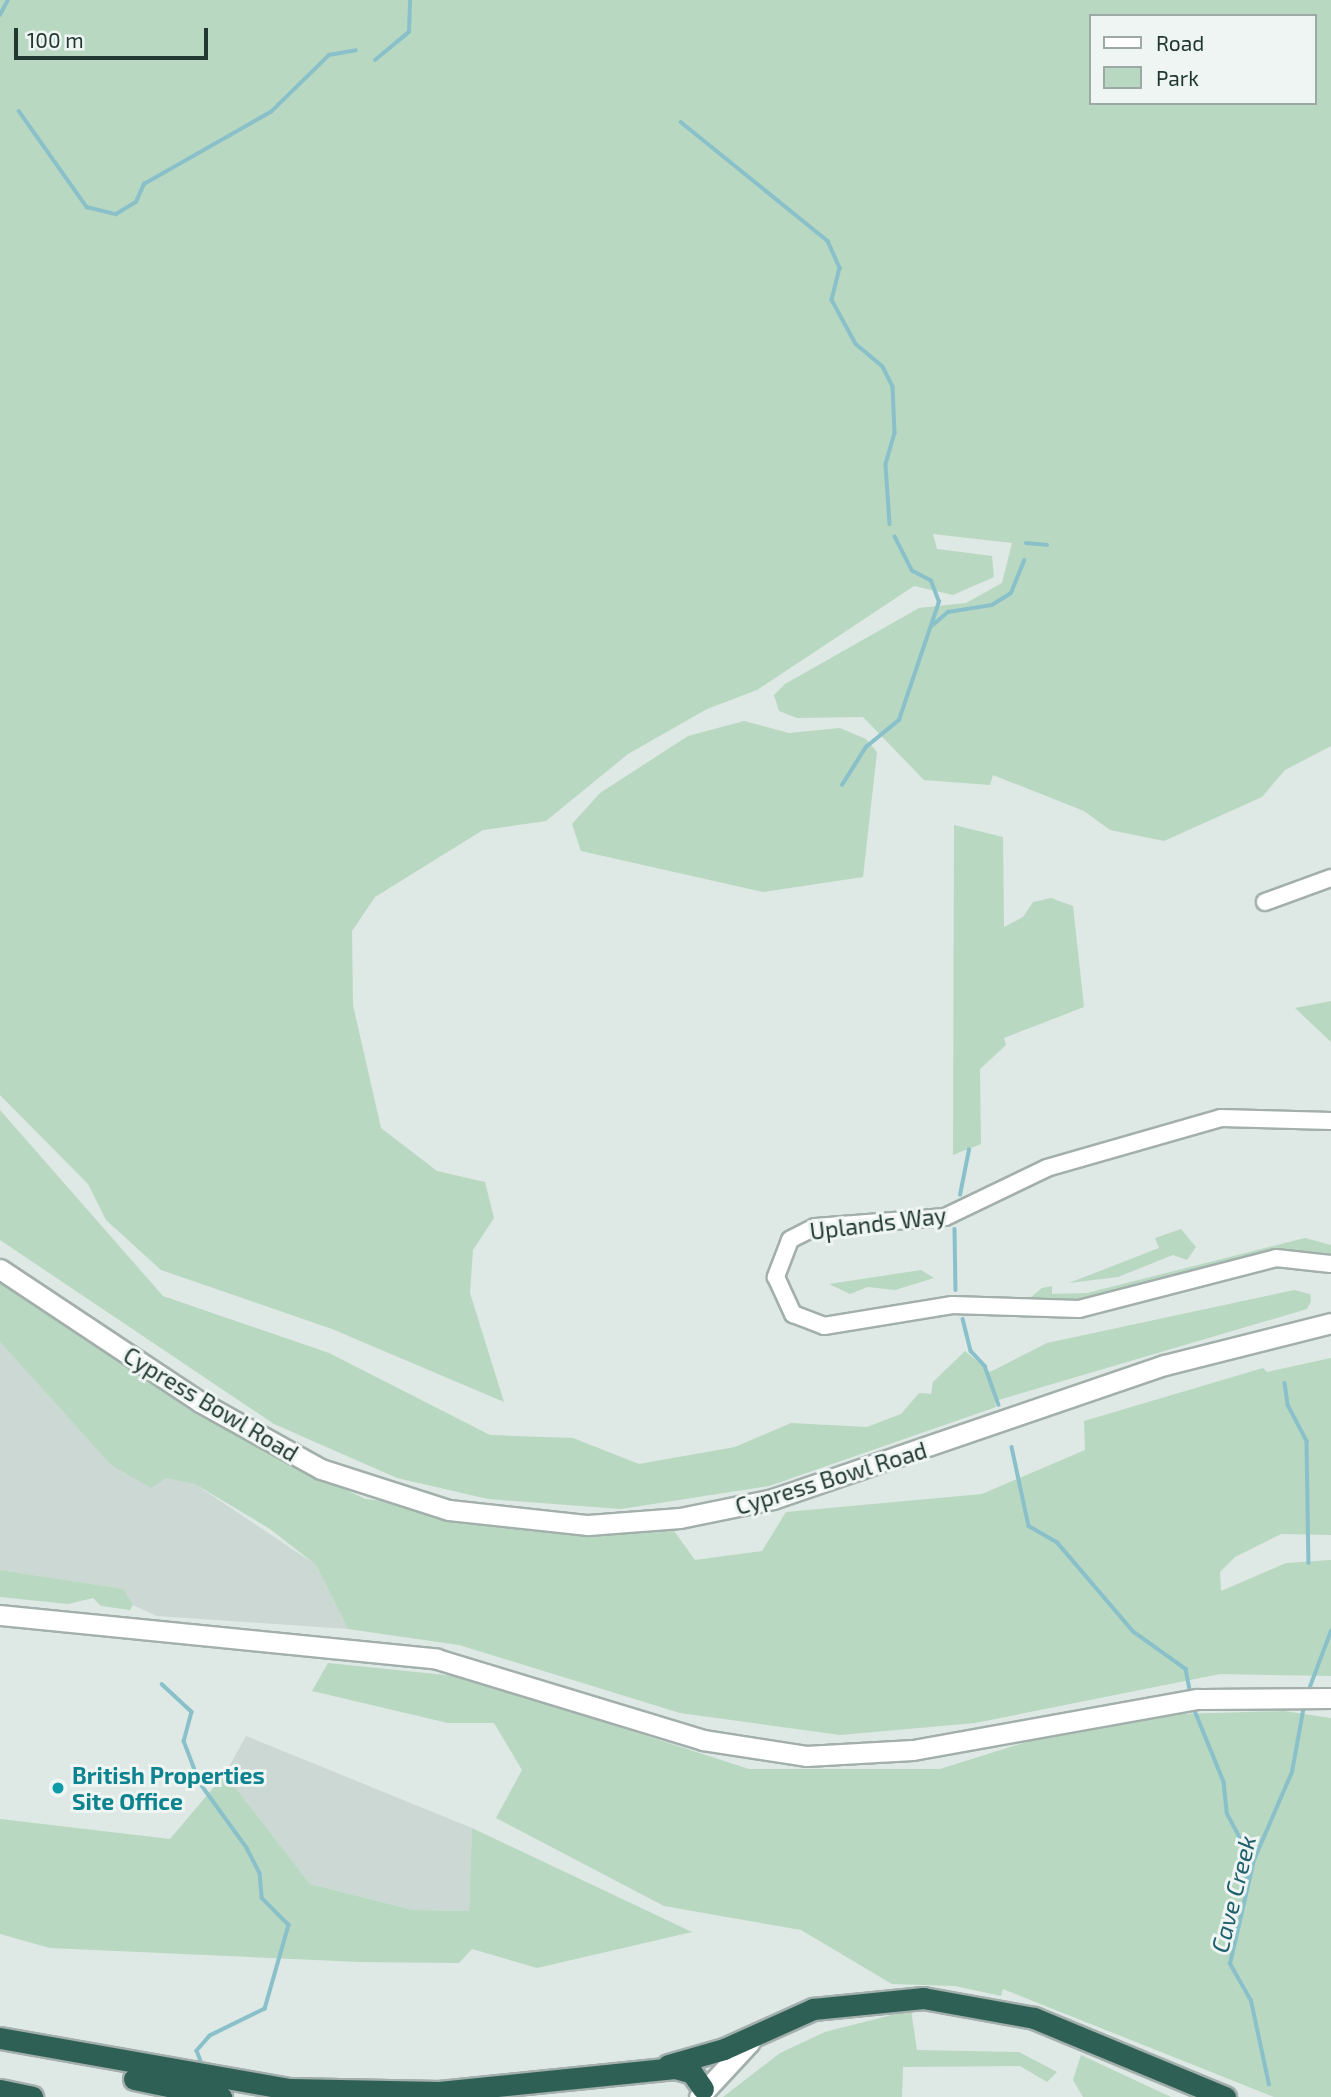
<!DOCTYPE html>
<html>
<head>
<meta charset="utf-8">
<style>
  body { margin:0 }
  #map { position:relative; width:1331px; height:2097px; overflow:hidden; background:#dee8e4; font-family:"Exo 2",sans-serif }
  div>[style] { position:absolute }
  .built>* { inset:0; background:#ccd8d3 }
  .green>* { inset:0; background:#b8d8c1 }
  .stream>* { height:3.5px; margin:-1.75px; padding:0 1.75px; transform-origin:1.75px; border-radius:1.75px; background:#89c0ca }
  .roads { filter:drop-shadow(2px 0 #a2afab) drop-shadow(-2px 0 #a2afab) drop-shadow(0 2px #a2afab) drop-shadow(0 -2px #a2afab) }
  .minor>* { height:16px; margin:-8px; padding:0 8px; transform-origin:8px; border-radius:8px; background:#fff }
  .tertiary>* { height:19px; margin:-9.5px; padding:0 9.5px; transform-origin:9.5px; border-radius:9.5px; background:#fff }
  .motorway>* { height:21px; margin:-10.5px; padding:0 10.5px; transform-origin:10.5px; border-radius:10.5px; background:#2f6056 }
  .dots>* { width:19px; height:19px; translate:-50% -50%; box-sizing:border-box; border:4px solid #eef5f2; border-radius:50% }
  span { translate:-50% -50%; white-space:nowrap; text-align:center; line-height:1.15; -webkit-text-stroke:6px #eef5f2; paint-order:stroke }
  .street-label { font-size:23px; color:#213731 }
  .culture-label { font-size:23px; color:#0d838f; font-weight:700 }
  .left { translate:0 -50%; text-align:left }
  .water-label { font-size:24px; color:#20606d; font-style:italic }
  .legend { position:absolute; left:1089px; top:14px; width:228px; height:91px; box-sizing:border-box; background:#eef5f2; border:2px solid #9ca9a5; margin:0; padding:9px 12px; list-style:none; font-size:21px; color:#213731 }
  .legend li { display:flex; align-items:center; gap:14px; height:35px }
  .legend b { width:35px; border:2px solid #9ca9a5 }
  .scale { position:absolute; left:14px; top:28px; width:194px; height:32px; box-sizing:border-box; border:4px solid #213731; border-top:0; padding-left:9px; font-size:21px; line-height:24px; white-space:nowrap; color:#213731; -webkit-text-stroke:5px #eef5f2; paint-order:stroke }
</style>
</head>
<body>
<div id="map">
  <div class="built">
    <div style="clip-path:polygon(0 1342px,110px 1464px,195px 1484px,316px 1565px,348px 1629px,157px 1616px,133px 1605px,124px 1589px,0 1570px)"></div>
    <div style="clip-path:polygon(246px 1736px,472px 1828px,469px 1911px,413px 1910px,310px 1884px,225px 1774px)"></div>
  </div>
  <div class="green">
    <div style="clip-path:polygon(evenodd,0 0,1331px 0,1331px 746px,1285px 770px,1262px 797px,1164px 841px,1110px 830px,1084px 811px,993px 775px,990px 785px,924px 780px,863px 717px,797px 718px,779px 711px,774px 695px,785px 684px,919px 608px,966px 603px,1002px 583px,1012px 543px,933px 534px,937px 549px,992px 556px,994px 577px,953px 595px,914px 586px,757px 690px,707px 709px,628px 754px,546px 821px,483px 830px,375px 897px,352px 931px,353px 1005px,381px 1128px,437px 1171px,485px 1182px,494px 1218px,473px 1250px,470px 1293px,504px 1402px,332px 1329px,161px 1270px,106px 1220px,88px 1184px,0 1095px,0 0,1091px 16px,1315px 16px,1315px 103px,1091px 103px,1091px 16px)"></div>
    <div style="clip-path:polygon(744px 721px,789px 733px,840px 728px,866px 739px,877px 752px,863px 877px,763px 892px,581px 851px,572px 824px,600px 793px,688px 736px)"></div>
    <div style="clip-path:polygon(954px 825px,1003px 837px,1004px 927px,1023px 917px,1033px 902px,1051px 898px,1073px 906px,1084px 1007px,1004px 1038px,1006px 1045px,980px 1069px,981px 1144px,953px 1155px)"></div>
    <div style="clip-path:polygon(1331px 1001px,1331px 1042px,1295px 1008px)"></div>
    <div style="clip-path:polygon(0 1110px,163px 1296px,329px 1353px,490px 1435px,573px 1438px,639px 1464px,735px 1447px,791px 1423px,867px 1427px,901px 1414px,919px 1393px,931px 1394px,933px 1382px,965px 1351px,990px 1372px,1047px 1343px,1294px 1290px,1310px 1294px,1311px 1301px,1307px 1309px,995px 1401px,996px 1407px,769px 1486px,621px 1509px,488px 1499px,397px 1478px,274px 1424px,0 1240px)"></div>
    <div style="clip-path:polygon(1181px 1229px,1196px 1247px,1187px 1260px,1173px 1255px,1118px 1277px,1069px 1283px,1159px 1248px,1155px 1238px)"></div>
    <div style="clip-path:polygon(1305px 1238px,1331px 1245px,1331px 1254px,1272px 1250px,1090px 1301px,1024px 1303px,1042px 1288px,1052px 1286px,1052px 1294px,1087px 1293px)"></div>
    <div style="clip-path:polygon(921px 1270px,934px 1278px,895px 1290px,868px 1287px,850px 1294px,829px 1284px)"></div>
    <div style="clip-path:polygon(0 1279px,197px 1415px,365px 1499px,672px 1528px,695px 1560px,762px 1551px,786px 1512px,982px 1494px,1085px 1450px,1084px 1421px,1263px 1368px,1267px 1372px,1331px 1358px,1331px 1535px,1281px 1534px,1235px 1557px,1220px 1572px,1221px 1591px,1286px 1563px,1331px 1560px,1331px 1676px,1220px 1674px,975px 1723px,840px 1735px,680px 1713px,459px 1645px,348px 1629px,316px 1565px,270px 1529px,195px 1484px,166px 1478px,151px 1488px,110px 1464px,0 1342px)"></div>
    <div style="clip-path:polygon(0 1570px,124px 1589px,133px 1605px,130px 1610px,101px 1606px,93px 1598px,68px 1604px,0 1597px)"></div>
    <div style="clip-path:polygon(328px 1663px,465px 1677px,749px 1769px,940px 1769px,1039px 1738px,1182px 1714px,1284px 1711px,1331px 1718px,1331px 2097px,1274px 2097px,1003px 1989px,1001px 1996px,955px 1986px,892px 1984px,801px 1930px,664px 1906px,496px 1818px,522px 1770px,494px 1723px,448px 1723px,312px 1691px)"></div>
    <div style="clip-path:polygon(225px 1774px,310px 1884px,413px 1910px,469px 1911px,472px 1828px,692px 1932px,537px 1968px,472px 1949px,459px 1963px,359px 1962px,50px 1948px,0 1934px,0 1819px,170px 1839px)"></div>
    <div style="clip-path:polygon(911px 2010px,917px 2050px,1019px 2052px,1057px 2072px,1047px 2082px,1020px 2066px,903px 2067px,902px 2097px,723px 2097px,780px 2053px,825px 2032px)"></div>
    <div style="clip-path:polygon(1081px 2055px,1171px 2097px,1083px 2097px,1073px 2080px)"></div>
  </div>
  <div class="stream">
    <div style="left:0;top:15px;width:17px;rotate:-62deg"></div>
    <div style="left:375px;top:60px;width:44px;rotate:-39.5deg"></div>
    <div style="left:409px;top:32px;width:32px;rotate:-88deg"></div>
    <div style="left:19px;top:111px;width:118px;rotate:54.7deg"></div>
    <div style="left:87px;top:207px;width:30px;rotate:14deg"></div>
    <div style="left:116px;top:214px;width:23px;rotate:-31deg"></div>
    <div style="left:136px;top:202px;width:20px;rotate:-66deg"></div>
    <div style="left:144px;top:184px;width:146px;rotate:-29.6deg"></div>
    <div style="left:271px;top:112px;width:81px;rotate:-44.5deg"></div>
    <div style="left:329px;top:55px;width:27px;rotate:-10deg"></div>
    <div style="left:681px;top:122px;width:189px;rotate:39deg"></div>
    <div style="left:828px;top:241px;width:30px;rotate:66deg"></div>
    <div style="left:840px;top:268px;width:33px;rotate:104deg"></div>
    <div style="left:832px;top:300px;width:50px;rotate:61.4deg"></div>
    <div style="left:856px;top:344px;width:35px;rotate:40deg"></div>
    <div style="left:883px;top:367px;width:22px;rotate:63deg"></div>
    <div style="left:893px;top:387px;width:46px;rotate:87.5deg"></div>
    <div style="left:895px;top:433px;width:33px;rotate:106deg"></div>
    <div style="left:886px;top:465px;width:59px;rotate:86.1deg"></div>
    <div style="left:1026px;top:543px;width:21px;rotate:5deg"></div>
    <div style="left:933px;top:625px;width:20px;rotate:-41deg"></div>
    <div style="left:948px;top:612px;width:45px;rotate:-9deg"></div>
    <div style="left:992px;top:605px;width:22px;rotate:-32deg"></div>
    <div style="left:1011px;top:593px;width:35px;rotate:-68deg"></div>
    <div style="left:842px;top:785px;width:45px;rotate:-57.7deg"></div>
    <div style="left:866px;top:747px;width:43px;rotate:-39.3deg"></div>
    <div style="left:899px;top:720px;width:125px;rotate:-71.3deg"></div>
    <div style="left:939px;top:602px;width:22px;rotate:-111deg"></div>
    <div style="left:931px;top:581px;width:21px;rotate:-152deg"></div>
    <div style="left:912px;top:571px;width:38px;rotate:-117deg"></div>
    <div style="left:960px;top:1195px;width:46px;rotate:-78.7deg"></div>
    <div style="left:955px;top:1229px;width:61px;rotate:89.1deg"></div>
    <div style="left:963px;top:1319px;width:33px;rotate:76deg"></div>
    <div style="left:971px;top:1351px;width:21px;rotate:47deg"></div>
    <div style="left:985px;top:1366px;width:41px;rotate:70.3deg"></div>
    <div style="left:1285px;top:1383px;width:22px;rotate:82deg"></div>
    <div style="left:1288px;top:1405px;width:41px;rotate:62.2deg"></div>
    <div style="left:1307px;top:1441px;width:122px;rotate:89.1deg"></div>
    <div style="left:1012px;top:1447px;width:81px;rotate:77.9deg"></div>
    <div style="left:1029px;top:1526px;width:32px;rotate:30deg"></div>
    <div style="left:1057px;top:1542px;width:118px;rotate:49.5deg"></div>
    <div style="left:1134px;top:1632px;width:64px;rotate:35.4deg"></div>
    <div style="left:1186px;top:1669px;width:26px;rotate:79deg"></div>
    <div style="left:162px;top:1684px;width:41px;rotate:43deg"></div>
    <div style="left:192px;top:1712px;width:30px;rotate:105deg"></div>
    <div style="left:184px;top:1741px;width:45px;rotate:69.1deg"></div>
    <div style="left:200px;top:1783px;width:80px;rotate:54.1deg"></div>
    <div style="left:247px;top:1848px;width:28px;rotate:63deg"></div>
    <div style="left:260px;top:1873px;width:25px;rotate:85deg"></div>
    <div style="left:262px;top:1898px;width:38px;rotate:45deg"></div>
    <div style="left:289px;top:1925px;width:87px;rotate:105.9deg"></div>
    <div style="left:265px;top:2009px;width:61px;rotate:153.9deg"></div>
    <div style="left:210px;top:2036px;width:20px;rotate:131deg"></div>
    <div style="left:197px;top:2051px;width:11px;rotate:68deg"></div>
    <div style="left:1308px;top:1692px;width:65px;rotate:-69.3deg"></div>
    <div style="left:1193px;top:1706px;width:82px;rotate:67.8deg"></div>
    <div style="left:1224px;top:1782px;width:31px;rotate:84deg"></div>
    <div style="left:1227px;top:1813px;width:34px;rotate:62deg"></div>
    <div style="left:1243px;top:1843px;width:43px;rotate:83.4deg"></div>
    <div style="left:1269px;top:2085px;width:86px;rotate:-102.1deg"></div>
    <div style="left:1251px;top:2001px;width:43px;rotate:-119.6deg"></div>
    <div style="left:1230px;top:1964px;width:107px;rotate:-77deg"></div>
    <div style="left:1254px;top:1860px;width:96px;rotate:-66.6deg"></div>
    <div style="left:1292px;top:1772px;width:67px;rotate:-79.7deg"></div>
  </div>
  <div class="roads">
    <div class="minor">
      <div style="left:1265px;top:902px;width:70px;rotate:-20deg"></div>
      <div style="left:1331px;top:1121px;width:110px;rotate:-178.4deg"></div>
      <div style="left:1221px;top:1118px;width:181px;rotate:164deg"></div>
      <div style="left:1047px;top:1168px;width:113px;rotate:154.3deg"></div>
      <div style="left:945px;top:1217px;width:130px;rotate:175.6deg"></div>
      <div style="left:815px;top:1227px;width:28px;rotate:153deg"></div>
      <div style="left:790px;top:1240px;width:40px;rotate:111deg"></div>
      <div style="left:776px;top:1277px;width:41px;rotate:65.3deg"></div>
      <div style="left:793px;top:1314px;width:33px;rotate:21deg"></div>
      <div style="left:824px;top:1326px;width:130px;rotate:-9.3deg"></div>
      <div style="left:952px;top:1305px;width:127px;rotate:1.8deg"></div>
      <div style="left:1079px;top:1309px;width:203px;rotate:-14.5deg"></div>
      <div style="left:1276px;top:1258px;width:55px;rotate:6.2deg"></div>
    </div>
    <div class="tertiary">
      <div style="left:0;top:1269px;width:240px;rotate:33.6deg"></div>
      <div style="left:200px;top:1402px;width:138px;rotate:29deg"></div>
      <div style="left:321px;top:1469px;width:134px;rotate:17.8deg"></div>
      <div style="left:449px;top:1510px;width:140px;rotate:6.2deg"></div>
      <div style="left:588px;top:1525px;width:92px;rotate:-4.4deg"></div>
      <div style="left:680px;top:1518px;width:95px;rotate:-11.5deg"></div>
      <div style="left:773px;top:1499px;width:414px;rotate:-18.9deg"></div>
      <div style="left:1165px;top:1365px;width:171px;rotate:-14.2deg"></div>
      <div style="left:0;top:1615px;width:439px;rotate:5.7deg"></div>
      <div style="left:437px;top:1659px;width:278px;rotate:16.9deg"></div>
      <div style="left:703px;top:1740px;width:104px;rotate:8.8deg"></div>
      <div style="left:806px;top:1756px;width:107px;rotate:-3.2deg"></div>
      <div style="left:913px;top:1750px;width:289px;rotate:-10.2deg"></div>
      <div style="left:1197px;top:1699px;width:134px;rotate:-0.4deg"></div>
      <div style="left:699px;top:2097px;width:75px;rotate:-47.2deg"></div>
    </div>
    <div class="motorway">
      <div style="left:0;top:2038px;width:294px;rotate:10deg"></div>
      <div style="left:290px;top:2089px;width:149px;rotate:1.2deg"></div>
      <div style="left:439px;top:2092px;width:237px;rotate:-5.8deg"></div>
      <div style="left:675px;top:2068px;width:18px;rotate:16deg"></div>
      <div style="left:692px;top:2073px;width:19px;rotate:55deg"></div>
      <div style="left:668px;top:2065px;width:58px;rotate:-15.9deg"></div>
      <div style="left:724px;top:2049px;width:98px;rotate:-24.2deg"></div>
      <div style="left:813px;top:2009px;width:111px;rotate:-5.7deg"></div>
      <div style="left:923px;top:1998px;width:113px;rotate:10.2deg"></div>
      <div style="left:1034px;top:2018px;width:207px;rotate:22.5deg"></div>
      <div style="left:134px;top:2079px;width:89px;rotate:11.7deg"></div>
      <div style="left:0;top:2090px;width:33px;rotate:12deg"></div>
    </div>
  </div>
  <div class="dots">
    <div style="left:58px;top:1788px;background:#0f9aa8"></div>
  </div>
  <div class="street-label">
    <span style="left:878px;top:1223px;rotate:-7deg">Uplands Way</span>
    <span style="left:211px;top:1404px;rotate:31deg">Cypress Bowl Road</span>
    <span style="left:831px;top:1478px;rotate:-17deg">Cypress Bowl Road</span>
  </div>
  <div class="culture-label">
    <span class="left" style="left:72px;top:1788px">British Properties<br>Site Office</span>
  </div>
  <div class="water-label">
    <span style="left:1233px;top:1894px;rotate:-76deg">Cave Creek</span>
  </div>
  <ul class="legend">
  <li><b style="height:9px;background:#fff"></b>Road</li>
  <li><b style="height:19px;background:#b8d8c1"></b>Park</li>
  </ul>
  <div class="scale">100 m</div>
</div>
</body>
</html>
